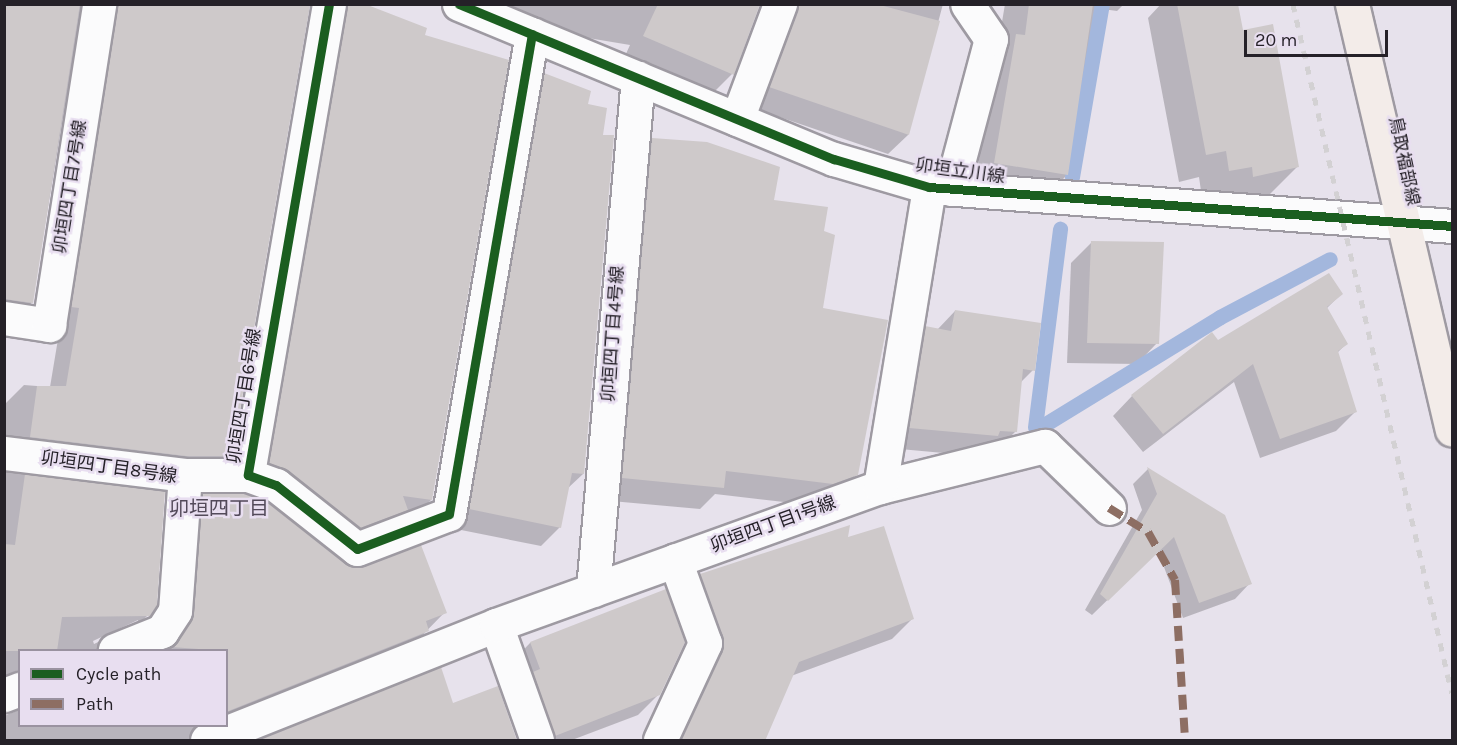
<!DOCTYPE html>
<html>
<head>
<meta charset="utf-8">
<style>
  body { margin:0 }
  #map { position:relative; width:1457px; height:745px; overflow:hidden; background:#e7e2ec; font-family:Karla,"Noto Sans JP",sans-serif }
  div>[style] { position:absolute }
  .shadow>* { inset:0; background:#0003 }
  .stream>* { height:15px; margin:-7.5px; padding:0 7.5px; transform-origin:7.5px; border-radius:7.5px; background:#a3b7dd }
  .building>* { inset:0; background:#cec9ca }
  .roads { filter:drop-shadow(2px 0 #9e9aa2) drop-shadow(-2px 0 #9e9aa2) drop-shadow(0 2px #9e9aa2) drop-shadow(0 -2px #9e9aa2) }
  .minor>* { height:33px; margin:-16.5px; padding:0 16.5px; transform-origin:16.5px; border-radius:16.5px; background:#fbfbfc }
  .major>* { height:33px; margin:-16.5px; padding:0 16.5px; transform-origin:16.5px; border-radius:16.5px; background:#f3ece9 }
  .rail>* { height:4.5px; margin-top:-2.25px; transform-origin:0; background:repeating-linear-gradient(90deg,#d3d1d3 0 8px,transparent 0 16px) }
  .quiet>* { height:8px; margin-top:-4px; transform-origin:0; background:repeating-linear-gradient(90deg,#8d6e63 0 15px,transparent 0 23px) }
  .cycleway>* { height:9px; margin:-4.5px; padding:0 4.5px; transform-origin:4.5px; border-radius:4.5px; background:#1b5e20 }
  span { translate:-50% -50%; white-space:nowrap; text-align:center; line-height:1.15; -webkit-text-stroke:5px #e8def0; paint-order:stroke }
  .street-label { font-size:18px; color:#252128 }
  .neighbourhood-label { font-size:20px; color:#534a5a }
  .frame { position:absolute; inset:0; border:6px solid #252128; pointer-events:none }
  .legend { position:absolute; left:18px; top:649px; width:210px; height:78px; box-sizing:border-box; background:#e8def0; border:2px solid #9a92a0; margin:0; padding:8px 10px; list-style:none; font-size:18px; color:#252128 }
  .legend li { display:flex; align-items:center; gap:12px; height:30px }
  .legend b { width:30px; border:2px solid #9a92a0 }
  .scale { position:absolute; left:1244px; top:30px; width:144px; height:27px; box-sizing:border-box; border:3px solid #252128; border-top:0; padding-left:8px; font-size:18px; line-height:21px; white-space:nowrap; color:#252128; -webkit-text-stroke:4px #e8def0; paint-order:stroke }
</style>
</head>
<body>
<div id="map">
  <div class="shadow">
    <div style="clip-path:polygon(4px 4px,310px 4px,231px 456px,211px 475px,4px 456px,4px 405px,24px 385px,50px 387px,60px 327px,82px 5px,32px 302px,13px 322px,4px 320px)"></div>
    <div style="clip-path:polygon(513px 4px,943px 4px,908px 135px,888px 154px,750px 107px,767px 6px,758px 5px,732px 74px,712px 94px,625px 56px,630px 45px,510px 25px)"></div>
    <div style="clip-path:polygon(1005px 4px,1124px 4px,1117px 11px,1095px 8px,1067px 175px,1047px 195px,975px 183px)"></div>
    <div style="clip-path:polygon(1161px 4px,1237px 4px,1241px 31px,1298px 166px,1270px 194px,1226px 203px,1202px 198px,1199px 177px,1179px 182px,1148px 18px)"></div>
    <div style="clip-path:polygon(340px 49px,431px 500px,411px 519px,340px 547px,250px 482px,321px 68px)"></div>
    <div style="clip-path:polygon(545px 75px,601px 136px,583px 474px,567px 489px,560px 527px,541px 546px,451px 528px,526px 94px)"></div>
    <div style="clip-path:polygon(652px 140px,822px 232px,821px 310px,857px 474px,834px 497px,810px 505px,715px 494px,700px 509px,600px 500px,630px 162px)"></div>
    <div style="clip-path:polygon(1092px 242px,1157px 343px,1137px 364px,1067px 363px,1071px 263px)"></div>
    <div style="clip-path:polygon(1341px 294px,1326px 309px,1346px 344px,1337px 353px,1356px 411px,1336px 431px,1260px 458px,1234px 382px,1143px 452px,1113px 416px,1132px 396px,1218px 342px)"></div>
    <div style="clip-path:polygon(955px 311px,1033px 370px,1020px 383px,1016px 431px,995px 452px,976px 456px,889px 448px,905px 348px,926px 328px,937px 330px)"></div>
    <div style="clip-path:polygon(1148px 469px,1223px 516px,1250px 583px,1235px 599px,1183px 618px,1158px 551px,1092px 615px,1085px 610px,1142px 510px,1133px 484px)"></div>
    <div style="clip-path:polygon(evenodd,4px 471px,163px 493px,148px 615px,128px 635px,97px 650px,20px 650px,20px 726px,224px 726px,187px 740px,4px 740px,4px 716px,19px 710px,4px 691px,4px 471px,138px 620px,138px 623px,94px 644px,93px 641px,138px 620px)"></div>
    <div style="clip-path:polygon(203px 495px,353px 569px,445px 612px,407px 651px,226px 724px,226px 650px,165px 650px,171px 643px,183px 515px)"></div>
    <div style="clip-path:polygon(701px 576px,912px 619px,892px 639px,791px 676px,763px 740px,670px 740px,703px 671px,681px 596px)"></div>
    <div style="clip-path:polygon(665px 591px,659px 694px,638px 715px,572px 740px,530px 740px,510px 664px,530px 643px)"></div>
  </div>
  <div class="stream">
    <div style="left:1072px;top:177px;width:176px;rotate:-80.2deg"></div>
    <div style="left:1035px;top:427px;width:200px;rotate:-82.8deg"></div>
    <div style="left:1039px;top:428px;width:212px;rotate:-31.5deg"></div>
    <div style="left:1220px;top:317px;width:124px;rotate:-27.8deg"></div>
  </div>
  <div class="building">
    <div style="clip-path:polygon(4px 4px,80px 4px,33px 303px,4px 299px)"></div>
    <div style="clip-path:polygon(117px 4px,310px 4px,232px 456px,186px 456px,30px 437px,37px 386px,66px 386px,79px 308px,71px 307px)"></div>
    <div style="clip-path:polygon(347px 4px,365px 4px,427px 28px,425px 35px,509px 60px,432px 500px,403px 496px,408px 510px,360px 528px,288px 470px,269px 463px)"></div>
    <div style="clip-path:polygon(658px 4px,760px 4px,734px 75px,643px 36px)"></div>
    <div style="clip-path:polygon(798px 4px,876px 4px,940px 21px,909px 135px,769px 87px)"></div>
    <div style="clip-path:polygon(1029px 4px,1093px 4px,1068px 175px,994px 163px,1016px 34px,1025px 35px)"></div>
    <div style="clip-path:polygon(1177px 4px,1238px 4px,1243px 30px,1273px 24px,1299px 167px,1253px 177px,1252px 167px,1229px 171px,1226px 151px,1206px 155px)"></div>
    <div style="clip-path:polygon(544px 73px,591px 91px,588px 104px,607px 108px,603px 135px,614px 135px,584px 474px,572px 473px,561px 528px,469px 509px)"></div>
    <div style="clip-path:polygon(652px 138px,707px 142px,780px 167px,774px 200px,828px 207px,824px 231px,835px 235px,823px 308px,888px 320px,858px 475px,833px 484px,726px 471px,724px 488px,622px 478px)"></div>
    <div style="clip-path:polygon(1091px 241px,1164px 242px,1159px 344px,1087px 343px)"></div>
    <div style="clip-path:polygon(1329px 273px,1343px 294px,1327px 307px,1348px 344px,1338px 351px,1357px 412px,1280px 439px,1253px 364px,1163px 434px,1131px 395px,1212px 332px,1218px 340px)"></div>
    <div style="clip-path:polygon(955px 310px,1041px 323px,1035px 371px,1023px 369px,1017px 432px,1000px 431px,998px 436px,909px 428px,925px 326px,951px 331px)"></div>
    <div style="clip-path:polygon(1147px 467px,1225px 515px,1252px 584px,1199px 603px,1174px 537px,1108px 601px,1100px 594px,1157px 494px)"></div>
    <div style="clip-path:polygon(25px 474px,165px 491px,157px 605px,150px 616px,62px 617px,57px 651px,4px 651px,4px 544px,15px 545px)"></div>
    <div style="clip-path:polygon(202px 494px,245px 494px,267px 502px,354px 567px,421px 545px,447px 613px,426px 621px,429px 631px,226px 712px,226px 651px,171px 647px,194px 613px)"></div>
    <div style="clip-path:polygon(850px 525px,848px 537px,884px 526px,914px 619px,799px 662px,765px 741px,680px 741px,722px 650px,700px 574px)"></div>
    <div style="clip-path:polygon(666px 589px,685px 642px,660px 695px,555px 736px,533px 672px,540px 669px,530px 642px)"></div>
    <div style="clip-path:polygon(441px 667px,453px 703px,498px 686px,517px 741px,256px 741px)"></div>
  </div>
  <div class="roads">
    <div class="minor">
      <div style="left:329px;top:4px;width:478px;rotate:99.8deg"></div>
      <div style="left:248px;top:475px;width:30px;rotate:20deg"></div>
      <div style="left:276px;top:485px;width:103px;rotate:38.3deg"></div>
      <div style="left:357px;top:549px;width:98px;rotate:-20.8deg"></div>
      <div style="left:449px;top:514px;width:487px;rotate:-80.2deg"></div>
      <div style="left:459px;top:4px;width:406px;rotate:22.5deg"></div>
      <div style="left:834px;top:159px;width:99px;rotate:16.4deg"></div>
      <div style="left:929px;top:187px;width:524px;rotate:4.26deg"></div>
      <div style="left:737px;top:119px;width:123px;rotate:-69.5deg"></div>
      <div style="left:951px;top:189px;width:155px;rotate:-75.1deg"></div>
      <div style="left:991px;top:39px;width:42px;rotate:-124.4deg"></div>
      <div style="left:4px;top:318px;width:46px;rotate:8.8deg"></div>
      <div style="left:49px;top:325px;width:325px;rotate:-81.1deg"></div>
      <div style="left:4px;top:453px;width:182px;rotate:6.9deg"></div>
      <div style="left:185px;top:475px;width:136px;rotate:94.2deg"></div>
      <div style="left:175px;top:611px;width:24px;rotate:123deg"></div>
      <div style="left:162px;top:631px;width:51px;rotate:158deg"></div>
      <div style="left:185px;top:475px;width:63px"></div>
      <div style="left:880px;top:487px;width:170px;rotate:-14deg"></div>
      <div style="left:1045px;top:446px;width:89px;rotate:44.1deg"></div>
      <div style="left:593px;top:590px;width:514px;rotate:-84.98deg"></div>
      <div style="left:4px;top:695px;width:17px;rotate:-21deg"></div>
      <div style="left:207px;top:740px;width:311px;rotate:-21.7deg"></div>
      <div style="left:537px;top:740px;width:122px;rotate:-109.6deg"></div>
      <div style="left:496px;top:625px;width:408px;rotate:-19.8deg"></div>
      <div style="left:880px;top:487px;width:304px;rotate:-80.7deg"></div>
      <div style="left:660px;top:740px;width:107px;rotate:-65.1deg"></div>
      <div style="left:705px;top:643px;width:88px;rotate:-109.9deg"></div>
    </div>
    <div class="major">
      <div style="left:1352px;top:4px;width:437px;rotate:76.8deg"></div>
    </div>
  </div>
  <div class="rail">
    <div style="left:1293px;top:4px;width:707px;rotate:77.01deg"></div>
  </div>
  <div class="quiet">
    <div style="left:1109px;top:508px;width:46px;rotate:31.6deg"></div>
    <div style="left:1148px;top:532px;width:55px;rotate:60.6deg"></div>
    <div style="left:1175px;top:580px;width:160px;rotate:86.4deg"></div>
  </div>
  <div class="cycleway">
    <div style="left:329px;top:4px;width:478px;rotate:99.8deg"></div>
    <div style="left:248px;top:475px;width:30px;rotate:20deg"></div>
    <div style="left:276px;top:485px;width:103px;rotate:38.3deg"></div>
    <div style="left:357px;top:549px;width:98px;rotate:-20.8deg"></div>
    <div style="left:449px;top:514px;width:487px;rotate:-80.2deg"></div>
    <div style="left:459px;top:4px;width:406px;rotate:22.5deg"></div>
    <div style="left:834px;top:159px;width:99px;rotate:16.4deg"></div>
    <div style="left:929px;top:187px;width:524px;rotate:4.26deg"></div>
  </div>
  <div class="street-label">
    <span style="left:1404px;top:161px;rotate:78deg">鳥取福部線</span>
    <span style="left:960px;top:171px;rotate:8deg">卯垣立川線</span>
    <span style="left:70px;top:187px;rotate:-81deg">卯垣四丁目7号線</span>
    <span style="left:613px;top:334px;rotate:-86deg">卯垣四丁目4号線</span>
    <span style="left:244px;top:396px;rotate:-81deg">卯垣四丁目6号線</span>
    <span style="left:109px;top:467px;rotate:8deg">卯垣四丁目8号線</span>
    <span style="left:773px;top:524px;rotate:-20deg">卯垣四丁目1号線</span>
  </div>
  <div class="neighbourhood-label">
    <span style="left:219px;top:508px">卯垣四丁目</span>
  </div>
  <div class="frame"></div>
  <ul class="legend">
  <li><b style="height:8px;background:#1b5e20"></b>Cycle path</li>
  <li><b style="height:8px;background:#8d6e63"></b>Path</li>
  </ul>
  <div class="scale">20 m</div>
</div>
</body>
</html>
